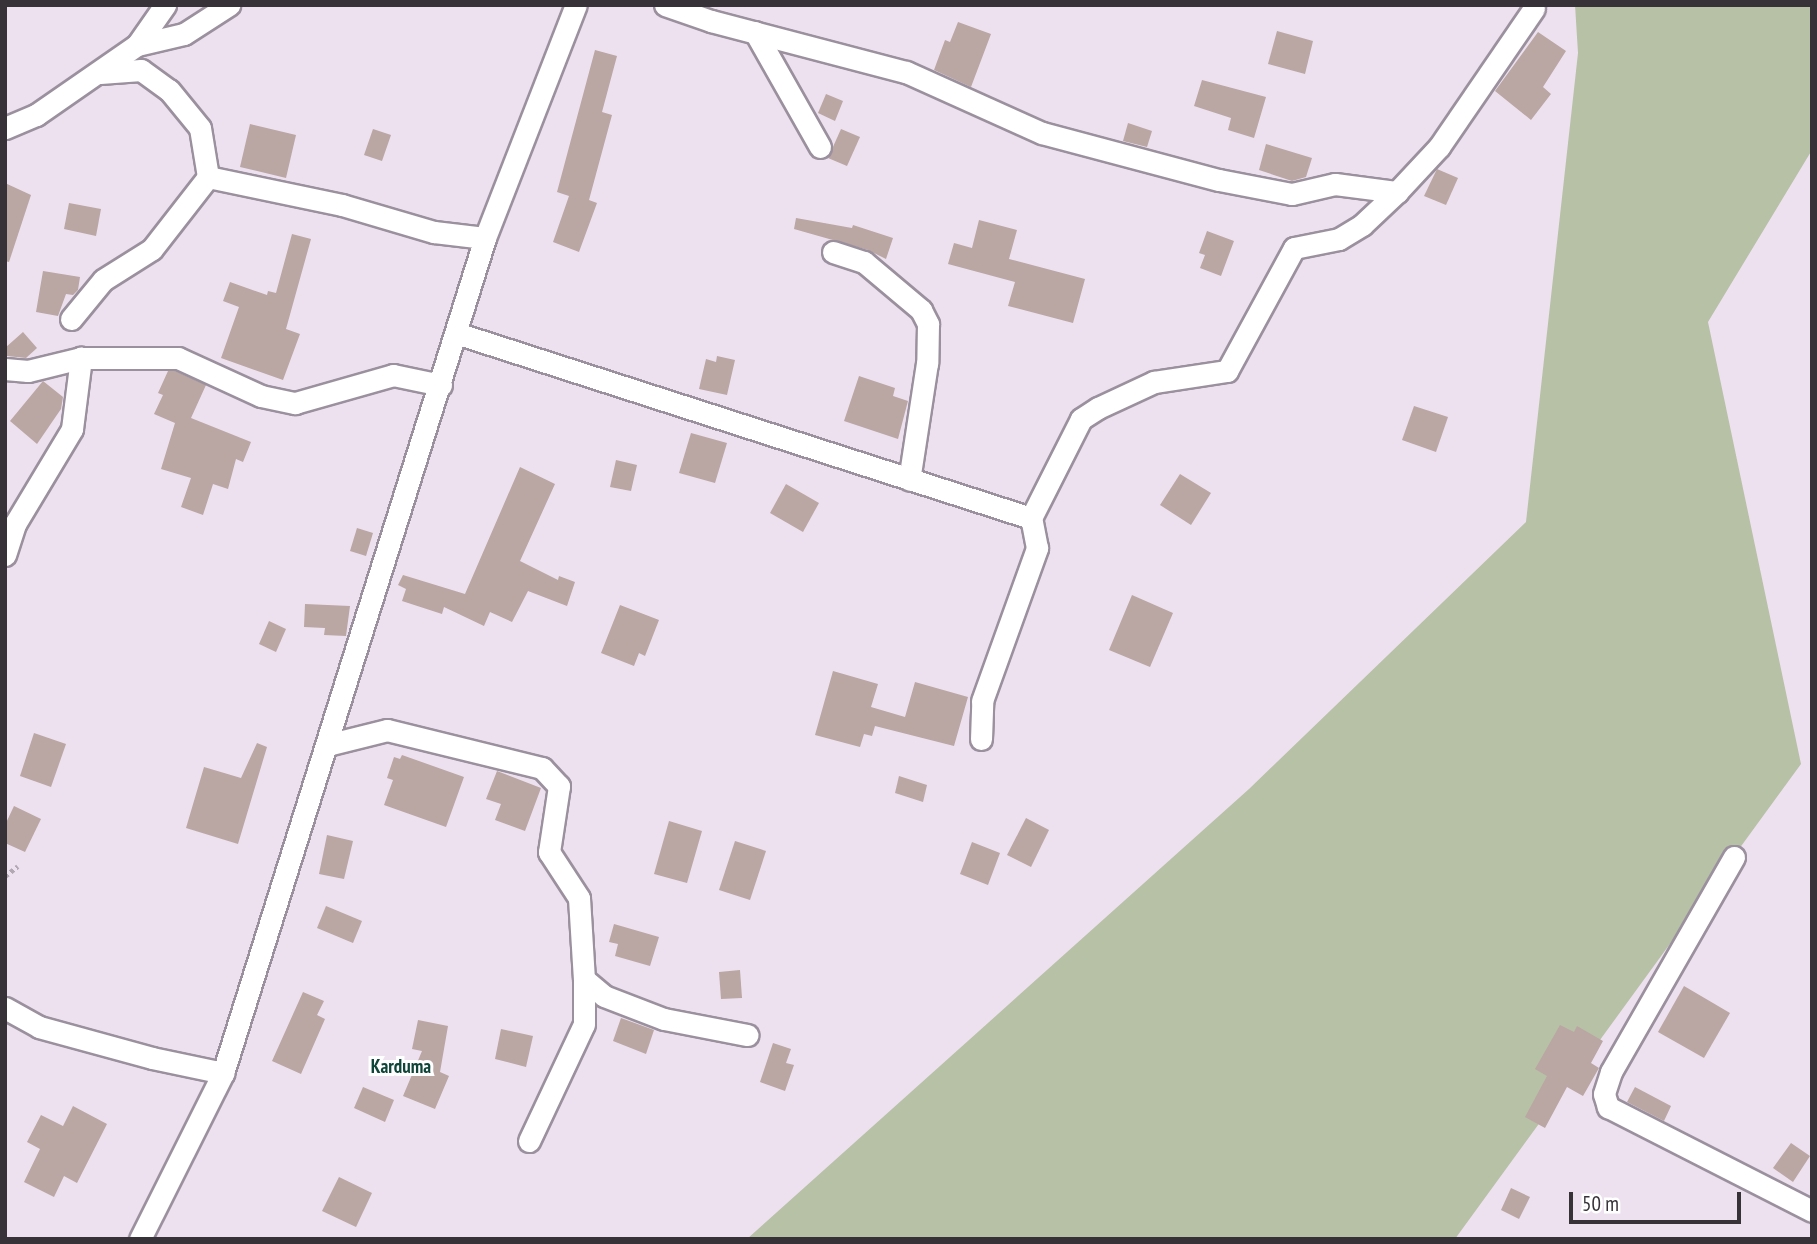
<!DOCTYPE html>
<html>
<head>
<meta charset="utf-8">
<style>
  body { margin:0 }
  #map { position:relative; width:1817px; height:1244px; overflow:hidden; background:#ede1f0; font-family:"PT Sans Narrow",sans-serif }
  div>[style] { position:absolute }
  .green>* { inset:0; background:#b7c1a6 }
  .building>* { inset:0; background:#baa6a2 }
  .path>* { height:4.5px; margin-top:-2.25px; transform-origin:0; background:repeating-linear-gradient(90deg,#b2a8b4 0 3.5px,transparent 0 7px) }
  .roads { filter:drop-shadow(2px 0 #9b909e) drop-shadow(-2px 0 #9b909e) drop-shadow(0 2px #9b909e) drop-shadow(0 -2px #9b909e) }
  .street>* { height:21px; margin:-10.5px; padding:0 10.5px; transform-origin:10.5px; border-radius:10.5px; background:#fff }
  span { translate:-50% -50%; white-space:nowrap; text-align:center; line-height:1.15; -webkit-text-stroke:6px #fff; paint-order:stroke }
  .neighbourhood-label { font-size:19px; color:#0f4538; font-weight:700 }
  .frame { position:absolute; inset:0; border:7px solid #373238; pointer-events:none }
  .scale { position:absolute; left:1569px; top:1192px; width:172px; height:32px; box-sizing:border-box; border:4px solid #373238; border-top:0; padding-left:9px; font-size:21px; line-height:24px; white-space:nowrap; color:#373238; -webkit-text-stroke:5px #fff; paint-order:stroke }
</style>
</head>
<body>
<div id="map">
  <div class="green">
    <div style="clip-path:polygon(1575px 5px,1812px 5px,1812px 150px,1708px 322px,1801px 764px,1455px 1239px,747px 1239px,1249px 789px,1526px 522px,1578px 53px)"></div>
  </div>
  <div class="building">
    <div style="clip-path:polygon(958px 22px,991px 34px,971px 87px,934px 70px,945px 40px,950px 42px)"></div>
    <div style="clip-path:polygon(1277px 31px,1313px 41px,1305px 74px,1268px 64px)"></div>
    <div style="clip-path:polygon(1538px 32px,1566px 51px,1543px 87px,1551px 94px,1531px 120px,1495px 91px)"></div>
    <div style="clip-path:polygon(595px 50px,617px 56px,602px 112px,612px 115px,589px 200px,597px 203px,579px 252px,553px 242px,569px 196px,557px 192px)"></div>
    <div style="clip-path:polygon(1202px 80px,1266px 97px,1254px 138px,1228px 130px,1231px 118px,1194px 106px)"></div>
    <div style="clip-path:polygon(826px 94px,843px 101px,835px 121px,818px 113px)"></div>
    <div style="clip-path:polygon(1128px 123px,1152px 131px,1147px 147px,1123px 141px)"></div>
    <div style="clip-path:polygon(250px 124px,296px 135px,286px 178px,240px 167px)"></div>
    <div style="clip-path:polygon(373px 129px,391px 135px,382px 161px,364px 155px)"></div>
    <div style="clip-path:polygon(841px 129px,860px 137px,847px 166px,828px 158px)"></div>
    <div style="clip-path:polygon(1266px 144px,1312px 158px,1306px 177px,1292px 181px,1259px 170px)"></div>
    <div style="clip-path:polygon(1437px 169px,1458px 178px,1446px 205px,1424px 196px)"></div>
    <div style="clip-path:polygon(5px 183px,31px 195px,9px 262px,5px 261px)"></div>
    <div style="clip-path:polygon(69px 203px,101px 209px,96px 236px,64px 229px)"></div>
    <div style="clip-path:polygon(796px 218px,852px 228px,853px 225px,893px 238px,886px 259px,868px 250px,794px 229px)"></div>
    <div style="clip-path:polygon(979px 220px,1017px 230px,1009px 259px,1085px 279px,1073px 323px,1008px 306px,1015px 282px,948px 264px,954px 243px,972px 248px)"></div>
    <div style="clip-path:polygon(1207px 231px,1234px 241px,1221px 276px,1200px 268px,1205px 255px,1199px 253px)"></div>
    <div style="clip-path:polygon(292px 234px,311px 239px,286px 329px,300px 334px,283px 380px,221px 358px,239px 307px,223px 301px,230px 282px,267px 295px,268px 291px,276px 293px)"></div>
    <div style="clip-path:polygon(43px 271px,80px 277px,78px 290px,73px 295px,66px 294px,58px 316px,36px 312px)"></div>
    <div style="clip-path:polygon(23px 332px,37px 348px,26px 358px,7px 356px,5px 348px)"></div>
    <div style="clip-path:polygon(717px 356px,735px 360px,727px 395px,699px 389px,706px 359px,716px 362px)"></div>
    <div style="clip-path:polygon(168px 371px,175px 371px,206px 385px,191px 418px,251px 442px,243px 462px,236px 459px,228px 489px,213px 484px,203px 515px,181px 507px,191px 478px,161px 469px,175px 423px,154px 414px,163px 395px,158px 393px)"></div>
    <div style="clip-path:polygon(859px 376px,895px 388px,893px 396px,908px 401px,898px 439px,844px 421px)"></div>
    <div style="clip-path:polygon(43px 381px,63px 397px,61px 409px,37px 444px,10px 421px)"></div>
    <div style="clip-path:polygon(1414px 406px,1448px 417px,1436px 452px,1402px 440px)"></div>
    <div style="clip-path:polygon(691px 433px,727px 443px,715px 483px,679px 473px)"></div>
    <div style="clip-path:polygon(616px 460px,637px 465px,631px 491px,610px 487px)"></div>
    <div style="clip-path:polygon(520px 467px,555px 484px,520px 561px,558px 580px,559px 576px,575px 582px,567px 606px,528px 591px,512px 622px,490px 612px,484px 626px,444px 607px,442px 614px,402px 601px,406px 589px,398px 585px,403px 575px,465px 594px)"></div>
    <div style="clip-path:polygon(1180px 474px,1211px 493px,1191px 525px,1160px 505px)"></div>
    <div style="clip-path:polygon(786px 484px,819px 503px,803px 532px,770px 513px)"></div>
    <div style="clip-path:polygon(357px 528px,373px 533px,366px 556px,350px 551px)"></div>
    <div style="clip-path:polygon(1132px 595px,1173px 613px,1150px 667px,1109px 650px)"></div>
    <div style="clip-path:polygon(305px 604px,350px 606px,346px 636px,324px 635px,325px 628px,304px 627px)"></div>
    <div style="clip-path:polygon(620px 605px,659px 620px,645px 656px,639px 653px,634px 666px,601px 653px)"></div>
    <div style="clip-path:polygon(269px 621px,286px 629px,276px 652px,259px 644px)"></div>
    <div style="clip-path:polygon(833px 671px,878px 684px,871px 707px,905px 717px,915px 682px,968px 697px,954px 746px,875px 726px,872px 736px,864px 734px,860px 747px,815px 735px)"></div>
    <div style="clip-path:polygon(34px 733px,66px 744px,51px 787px,20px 776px)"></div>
    <div style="clip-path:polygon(257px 743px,267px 747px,238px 844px,186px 828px,204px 767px,241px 778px)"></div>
    <div style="clip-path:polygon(402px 755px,464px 777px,446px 827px,384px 805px,393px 780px,387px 778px,394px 757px,400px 759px)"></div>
    <div style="clip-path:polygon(497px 771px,541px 788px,525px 831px,495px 820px,501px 804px,486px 799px)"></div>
    <div style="clip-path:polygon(899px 776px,927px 785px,923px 802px,895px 793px)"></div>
    <div style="clip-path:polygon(14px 806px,41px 819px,25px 852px,5px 843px,5px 825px)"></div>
    <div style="clip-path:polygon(1026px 818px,1049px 830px,1031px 867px,1007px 855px)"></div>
    <div style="clip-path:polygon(669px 821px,702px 831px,687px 883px,654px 874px)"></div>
    <div style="clip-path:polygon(327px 835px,353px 841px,344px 879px,319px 874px)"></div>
    <div style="clip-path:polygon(735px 841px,766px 851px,750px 900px,719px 890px)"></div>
    <div style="clip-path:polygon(972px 842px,1000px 853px,988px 885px,960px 874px)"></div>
    <div style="clip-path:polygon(326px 906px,362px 921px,353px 943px,317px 928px)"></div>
    <div style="clip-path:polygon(614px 924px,659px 937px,650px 966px,615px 956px,618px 944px,609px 942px)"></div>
    <div style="clip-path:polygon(740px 970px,742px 998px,721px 999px,719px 972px)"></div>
    <div style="clip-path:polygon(1684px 986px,1730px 1013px,1704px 1058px,1658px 1032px)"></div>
    <div style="clip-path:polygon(303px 992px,324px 1001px,317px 1015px,325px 1019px,301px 1074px,272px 1061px)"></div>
    <div style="clip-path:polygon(621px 1018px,654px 1030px,646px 1054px,613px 1041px)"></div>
    <div style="clip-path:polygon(418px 1020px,448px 1026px,440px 1072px,449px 1076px,435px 1109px,403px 1096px,422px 1051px,412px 1049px)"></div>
    <div style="clip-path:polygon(1560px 1025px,1574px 1032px,1577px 1026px,1603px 1041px,1591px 1063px,1599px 1068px,1583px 1096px,1567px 1087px,1545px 1128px,1525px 1117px,1547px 1076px,1535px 1069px)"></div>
    <div style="clip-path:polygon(501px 1029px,533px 1036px,526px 1067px,495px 1059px)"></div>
    <div style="clip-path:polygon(773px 1043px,791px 1049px,786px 1063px,794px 1065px,785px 1091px,760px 1082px)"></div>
    <div style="clip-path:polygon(363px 1087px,394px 1100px,385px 1122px,354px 1108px)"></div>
    <div style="clip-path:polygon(1635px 1087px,1671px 1106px,1664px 1121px,1627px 1102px)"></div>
    <div style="clip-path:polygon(73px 1106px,107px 1124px,77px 1183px,64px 1176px,54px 1197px,24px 1182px,40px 1149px,27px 1142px,41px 1115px,63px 1126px)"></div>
    <div style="clip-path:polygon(1791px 1143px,1810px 1156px,1793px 1182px,1773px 1168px)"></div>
    <div style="clip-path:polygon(339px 1177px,372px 1193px,356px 1227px,322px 1211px)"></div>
    <div style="clip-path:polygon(1511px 1188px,1530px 1197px,1519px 1219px,1501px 1210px)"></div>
  </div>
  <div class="path">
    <div style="left:5px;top:876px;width:16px;rotate:-38deg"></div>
  </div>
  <div class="roads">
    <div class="street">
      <div style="left:665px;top:5px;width:49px;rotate:19.2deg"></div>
      <div style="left:711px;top:21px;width:202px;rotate:14.7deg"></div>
      <div style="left:906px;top:72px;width:149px;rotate:24.2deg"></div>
      <div style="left:1042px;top:133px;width:183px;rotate:14.9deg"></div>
      <div style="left:1219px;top:180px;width:74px;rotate:10.9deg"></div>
      <div style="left:1292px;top:194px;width:44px;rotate:-13.1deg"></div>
      <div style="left:1335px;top:184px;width:63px;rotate:7.4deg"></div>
      <div style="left:755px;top:32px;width:132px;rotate:60.5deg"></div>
      <div style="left:137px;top:45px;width:49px;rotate:-55deg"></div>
      <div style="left:100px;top:73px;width:41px;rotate:-4.2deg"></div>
      <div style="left:141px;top:70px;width:34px;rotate:36deg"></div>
      <div style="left:169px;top:90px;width:49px;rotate:50.8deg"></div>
      <div style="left:200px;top:128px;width:50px;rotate:80.7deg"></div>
      <div style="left:5px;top:128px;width:34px;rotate:-23deg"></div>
      <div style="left:36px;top:115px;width:123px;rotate:-34.7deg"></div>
      <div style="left:137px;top:45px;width:48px;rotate:-13.2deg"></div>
      <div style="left:184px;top:34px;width:54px;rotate:-32.8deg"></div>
      <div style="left:833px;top:252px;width:33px;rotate:18deg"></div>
      <div style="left:864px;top:262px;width:75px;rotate:40.1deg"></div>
      <div style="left:921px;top:310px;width:16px;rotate:63deg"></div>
      <div style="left:928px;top:324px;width:39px;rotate:91deg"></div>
      <div style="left:927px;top:363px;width:118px;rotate:98.7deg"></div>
      <div style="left:71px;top:319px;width:50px;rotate:-50.6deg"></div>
      <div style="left:103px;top:280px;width:58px;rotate:-32.3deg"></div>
      <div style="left:152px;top:249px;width:91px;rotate:-52.1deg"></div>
      <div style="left:208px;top:177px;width:137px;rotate:11.8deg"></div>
      <div style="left:342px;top:205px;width:96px;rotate:16.4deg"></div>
      <div style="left:434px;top:232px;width:51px;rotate:6.7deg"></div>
      <div style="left:456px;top:333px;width:604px;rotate:17.84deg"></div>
      <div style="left:5px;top:369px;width:23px;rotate:5deg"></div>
      <div style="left:28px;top:371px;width:55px;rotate:-13.8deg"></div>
      <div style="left:81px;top:358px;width:97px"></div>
      <div style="left:178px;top:358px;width:91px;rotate:24.6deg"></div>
      <div style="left:261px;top:396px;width:35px;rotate:12deg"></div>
      <div style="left:295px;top:403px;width:102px;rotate:-15.9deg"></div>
      <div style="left:393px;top:375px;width:49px;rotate:11.8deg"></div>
      <div style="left:5px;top:555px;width:33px;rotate:-72deg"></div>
      <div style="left:15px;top:524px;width:111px;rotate:-59deg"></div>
      <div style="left:72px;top:429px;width:72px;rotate:-82.8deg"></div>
      <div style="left:981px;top:739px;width:38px;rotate:-88deg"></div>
      <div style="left:982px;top:701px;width:163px;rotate:-70.2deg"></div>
      <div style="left:1037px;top:548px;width:31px;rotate:-101deg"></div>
      <div style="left:1031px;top:518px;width:111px;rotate:-63.2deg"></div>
      <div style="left:1081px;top:419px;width:20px;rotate:-33deg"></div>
      <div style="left:1098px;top:408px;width:62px;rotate:-24.9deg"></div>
      <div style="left:1154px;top:382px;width:74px;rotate:-8.6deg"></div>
      <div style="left:1227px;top:371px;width:140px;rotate:-61.4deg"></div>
      <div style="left:1294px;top:248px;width:46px;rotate:-11.3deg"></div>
      <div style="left:1339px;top:239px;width:27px;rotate:-31deg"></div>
      <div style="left:1362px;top:225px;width:48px;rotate:-43.3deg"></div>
      <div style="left:1397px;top:192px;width:62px;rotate:-47deg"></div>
      <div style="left:1439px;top:147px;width:168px;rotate:-55.6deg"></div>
      <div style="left:327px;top:745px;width:62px;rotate:-14deg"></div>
      <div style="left:387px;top:730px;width:160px;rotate:13.8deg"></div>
      <div style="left:542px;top:768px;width:25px;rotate:47deg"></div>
      <div style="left:559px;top:786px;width:67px;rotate:98.6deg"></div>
      <div style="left:549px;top:852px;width:55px;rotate:56.9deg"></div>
      <div style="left:579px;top:898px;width:81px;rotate:86.5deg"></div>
      <div style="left:584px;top:979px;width:26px;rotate:40deg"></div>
      <div style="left:604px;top:996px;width:64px;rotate:21deg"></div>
      <div style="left:664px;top:1019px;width:85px;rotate:10.9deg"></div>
      <div style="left:1734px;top:857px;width:248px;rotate:119.8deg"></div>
      <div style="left:1611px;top:1072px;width:23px;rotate:108deg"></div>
      <div style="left:1604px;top:1094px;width:14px;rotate:73deg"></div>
      <div style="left:1608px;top:1107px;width:229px;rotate:27deg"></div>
      <div style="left:5px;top:1008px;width:39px;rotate:29deg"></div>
      <div style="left:39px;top:1027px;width:117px;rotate:15.3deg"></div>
      <div style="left:152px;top:1058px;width:73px;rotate:11.9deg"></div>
      <div style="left:529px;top:1141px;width:129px;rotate:-64.8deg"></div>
      <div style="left:584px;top:1024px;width:45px;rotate:-90deg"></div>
      <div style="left:140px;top:1239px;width:186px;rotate:-63.4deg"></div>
      <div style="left:223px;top:1073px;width:875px;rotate:-72.58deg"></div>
      <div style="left:485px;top:238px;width:250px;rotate:-68.7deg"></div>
    </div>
  </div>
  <div class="neighbourhood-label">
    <span style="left:401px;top:1067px">Karduma</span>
  </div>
  <div class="frame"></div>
  <div class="scale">50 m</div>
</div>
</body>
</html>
